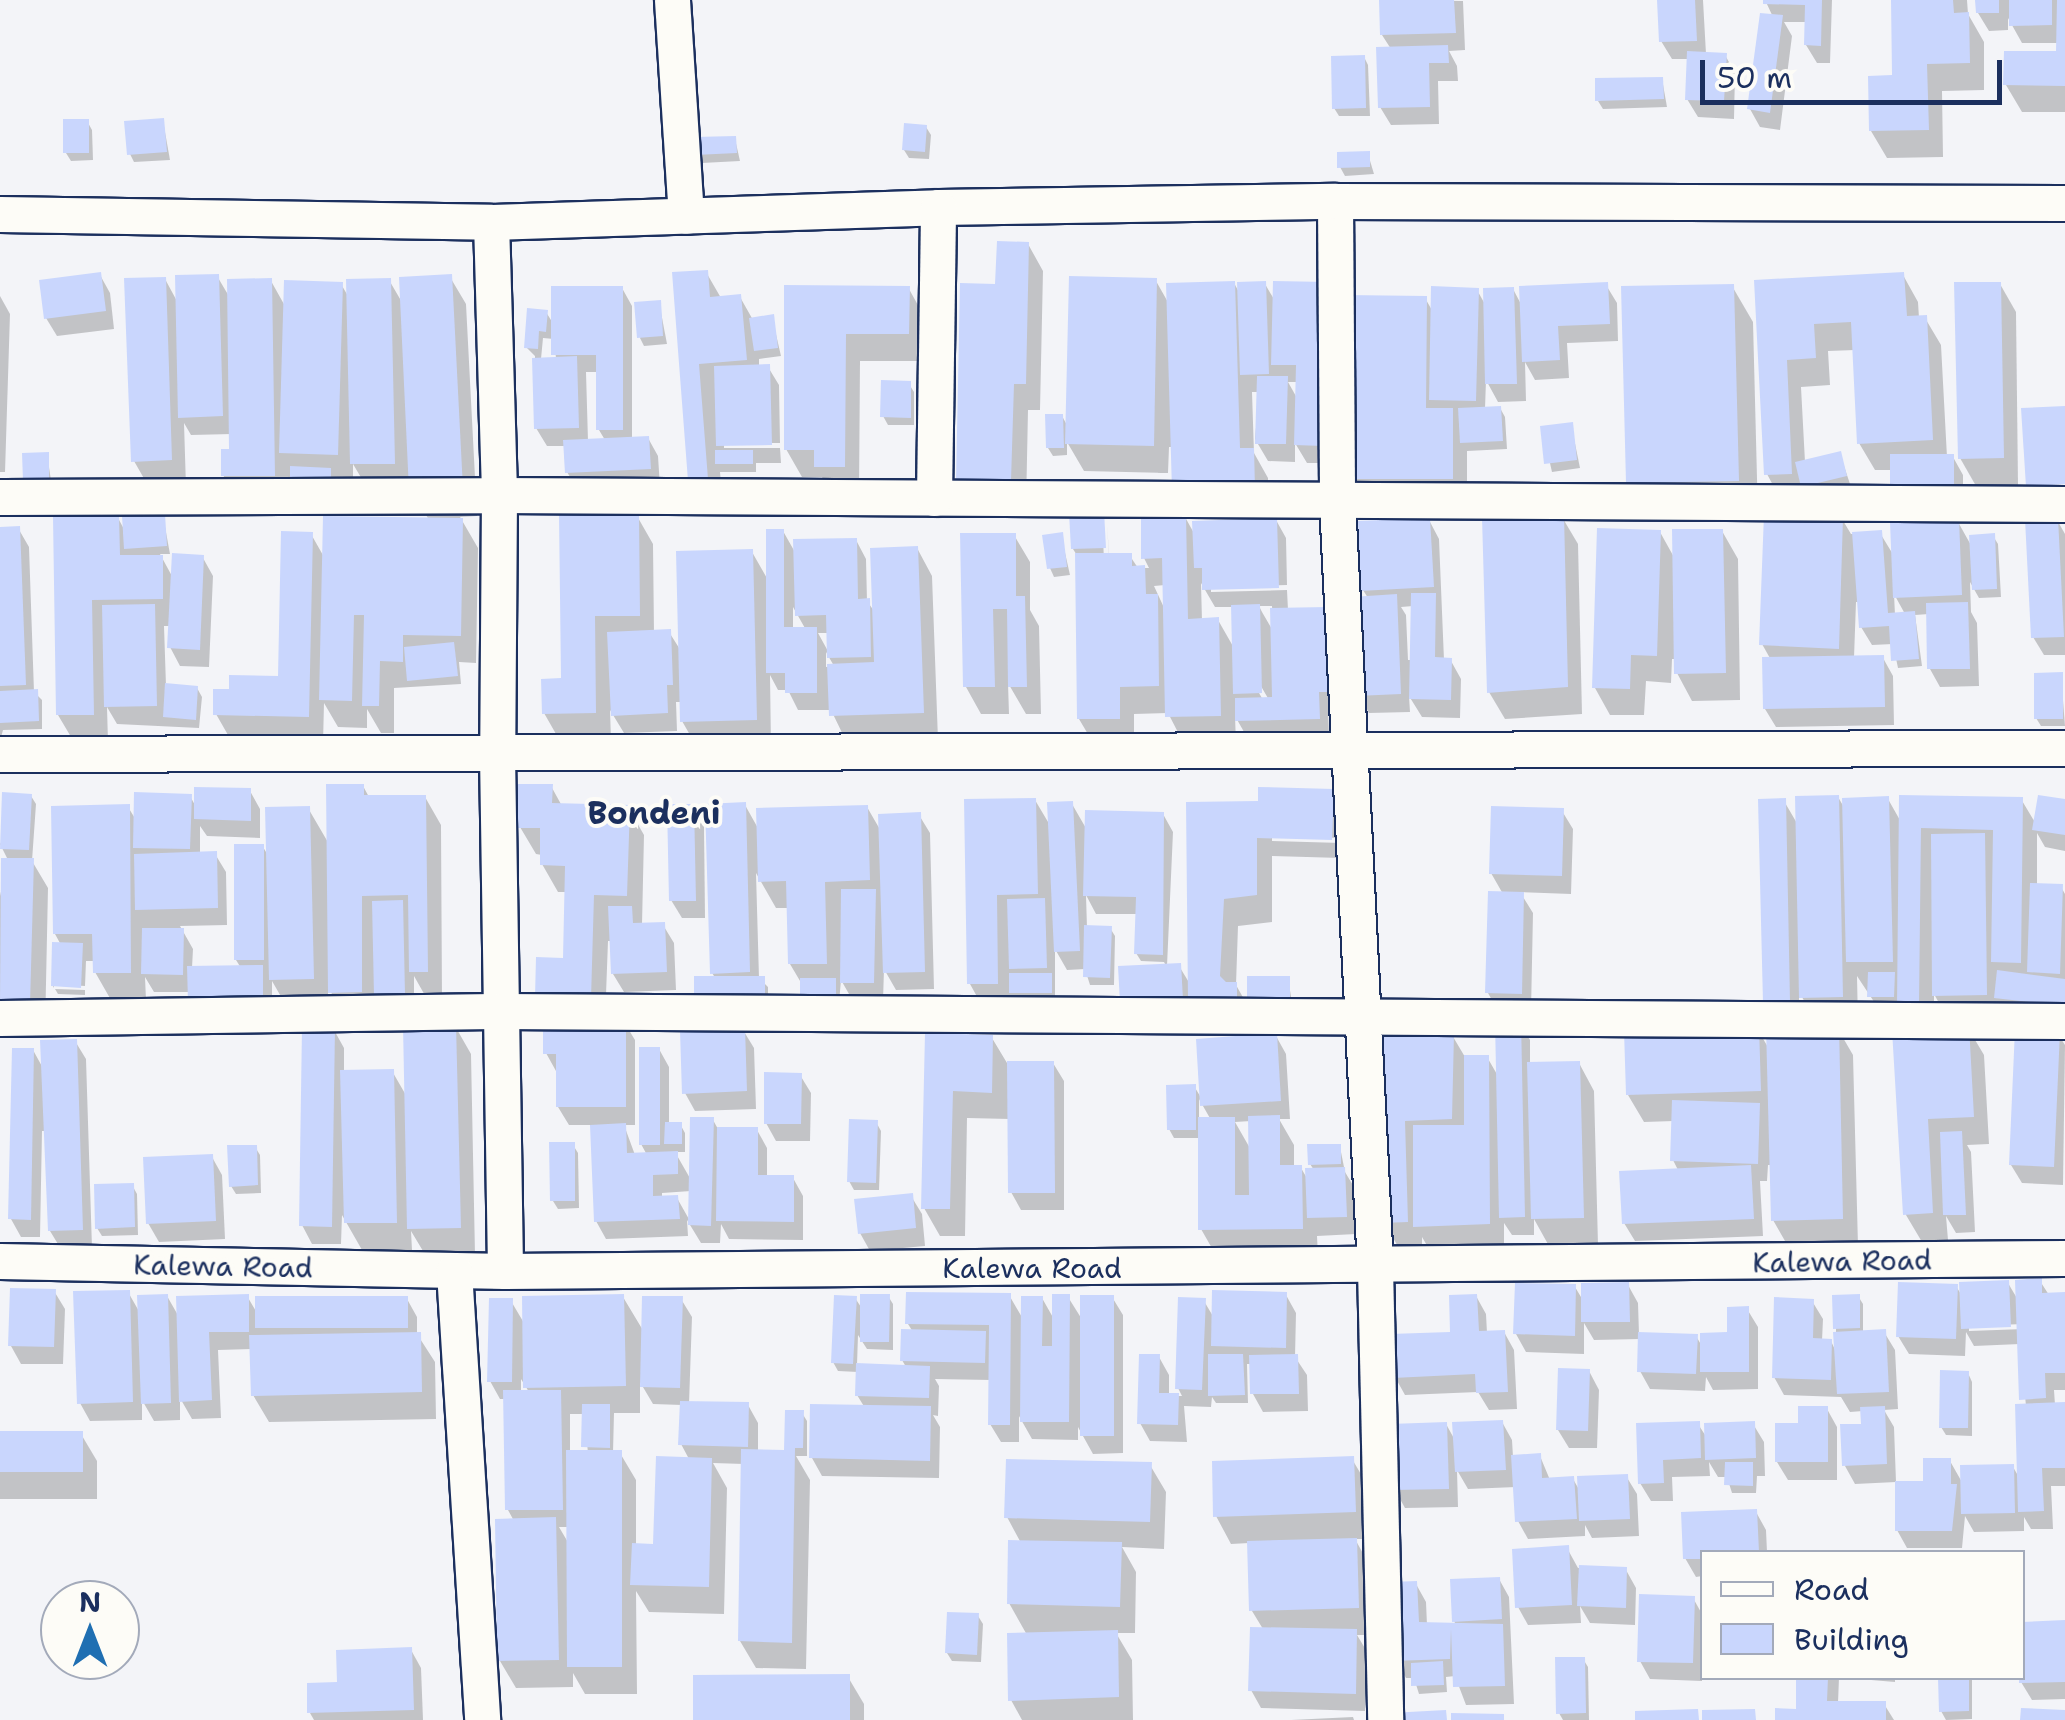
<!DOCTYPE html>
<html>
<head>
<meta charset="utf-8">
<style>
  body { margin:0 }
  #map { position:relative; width:2065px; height:1720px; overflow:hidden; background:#f3f4f8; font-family:"Shantell Sans",sans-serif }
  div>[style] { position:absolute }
  .shadow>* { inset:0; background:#0003 }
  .building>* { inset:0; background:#c9d6fd }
  .roads { filter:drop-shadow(2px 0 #1b2f5e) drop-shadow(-2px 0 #1b2f5e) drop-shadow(0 2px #1b2f5e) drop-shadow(0 -2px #1b2f5e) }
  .minor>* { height:35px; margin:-17.5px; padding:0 17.5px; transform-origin:17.5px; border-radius:17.5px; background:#fdfcf7 }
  span { translate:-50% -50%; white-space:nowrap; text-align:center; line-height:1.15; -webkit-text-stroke:8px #fdfcf7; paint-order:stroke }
  .street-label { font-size:28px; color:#1b2f5e }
  .quarter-label { font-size:32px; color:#1b2f5e; font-weight:700 }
  .legend { position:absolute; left:1700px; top:1550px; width:325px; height:130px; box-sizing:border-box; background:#fdfcf7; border:2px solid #a3aaba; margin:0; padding:12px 18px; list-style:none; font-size:30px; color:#1b2f5e }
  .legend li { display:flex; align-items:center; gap:20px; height:50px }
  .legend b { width:50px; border:2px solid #a3aaba }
  .north { position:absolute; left:40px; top:1580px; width:100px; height:100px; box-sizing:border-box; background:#fdfcf7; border:2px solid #a3aaba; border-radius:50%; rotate:0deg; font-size:28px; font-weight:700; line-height:40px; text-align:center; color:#1b2f5e }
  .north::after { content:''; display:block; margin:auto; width:35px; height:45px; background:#1f6fb2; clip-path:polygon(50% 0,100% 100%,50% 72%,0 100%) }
  .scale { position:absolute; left:1700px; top:60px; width:302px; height:45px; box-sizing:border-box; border:5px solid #1b2f5e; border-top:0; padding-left:12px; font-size:30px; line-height:35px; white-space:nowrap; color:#1b2f5e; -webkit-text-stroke:8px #fdfcf7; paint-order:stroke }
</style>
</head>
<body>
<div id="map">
  <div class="shadow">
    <div style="clip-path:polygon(1381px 0,1463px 1px,1465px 50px,1449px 51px,1457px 66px,1458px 81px,1438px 81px,1439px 124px,1391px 125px,1380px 107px,1391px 49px,1382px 35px)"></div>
    <div style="clip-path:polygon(1659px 0,1703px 0,1706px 54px,1725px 55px,1735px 73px,1734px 119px,1698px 117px,1687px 99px,1689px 59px,1672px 59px,1661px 41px)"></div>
    <div style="clip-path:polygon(1765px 0,1832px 0,1830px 63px,1817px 63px,1806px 45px,1807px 22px,1784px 22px,1792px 36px,1780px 130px,1760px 127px,1750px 109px,1773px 17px)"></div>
    <div style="clip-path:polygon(1894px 0,1967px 0,1968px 14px,1984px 42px,1984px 90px,1942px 91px,1943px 157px,1887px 158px,1871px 131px,1895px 78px)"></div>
    <div style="clip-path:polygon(1978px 0,2065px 0,2065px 112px,2022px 112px,2006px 85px,2059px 54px,2059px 43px,2022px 43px,2008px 18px,2008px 30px,1989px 31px,1978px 13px)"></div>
    <div style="clip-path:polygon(1364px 57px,1368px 65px,1370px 116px,1339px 116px,1334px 108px)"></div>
    <div style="clip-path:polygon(1662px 79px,1667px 107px,1603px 109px,1598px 101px)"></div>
    <div style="clip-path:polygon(87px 121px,92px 130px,93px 160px,71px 161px,66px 153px)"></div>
    <div style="clip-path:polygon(163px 121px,170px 160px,134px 162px,130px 154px)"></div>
    <div style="clip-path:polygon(926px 127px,931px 135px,929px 159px,909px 158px,904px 150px)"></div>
    <div style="clip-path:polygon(735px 139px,740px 161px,702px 163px,697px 155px)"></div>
    <div style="clip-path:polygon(1368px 154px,1374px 174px,1345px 176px,1340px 167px)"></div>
    <div style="clip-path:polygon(1028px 244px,1043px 271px,1040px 410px,1028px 410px,1026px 508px,974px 507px,998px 286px)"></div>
    <div style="clip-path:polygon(706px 272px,721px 298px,740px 297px,753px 320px,772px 317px,781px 356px,759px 359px,759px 367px,768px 367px,779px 385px,780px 443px,724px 443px,724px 448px,780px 448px,781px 463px,756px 463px,756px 472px,720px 472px,723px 506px,706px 507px,675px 275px)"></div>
    <div style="clip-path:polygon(100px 275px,110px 293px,114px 329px,57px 336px,46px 318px)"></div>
    <div style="clip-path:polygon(1903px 275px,1918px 302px,1919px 318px,1925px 318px,1941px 345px,1947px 457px,1953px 457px,1963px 475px,1963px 503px,1903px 503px,1892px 485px,1893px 470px,1875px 470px,1859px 443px,1855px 350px,1828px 351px,1830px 385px,1801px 387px,1805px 462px,1840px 454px,1850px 484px,1782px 502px,1767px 474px,1757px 282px)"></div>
    <div style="clip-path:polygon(217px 276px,230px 298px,271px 281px,285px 306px,341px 284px,348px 296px,389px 280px,403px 304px,450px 277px,466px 304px,477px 516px,460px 517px,478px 548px,476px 663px,459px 662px,461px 684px,394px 688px,394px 733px,381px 733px,367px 709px,367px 728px,338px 727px,324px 703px,323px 744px,232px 742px,216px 714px,231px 691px,280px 679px,311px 534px,324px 557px,429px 520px,412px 491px,369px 491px,353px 464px,353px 482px,297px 492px,289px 478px,289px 503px,239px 503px,223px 475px,232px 452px,232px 434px,191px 435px,184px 423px,186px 487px,150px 489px,134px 461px,165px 279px,178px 303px)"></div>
    <div style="clip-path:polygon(evenodd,1156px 281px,1169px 304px,1234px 283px,1240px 294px,1265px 284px,1275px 301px,1332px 463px,1307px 463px,1295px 443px,1295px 462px,1268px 461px,1255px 439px,1259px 392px,1252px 392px,1254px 453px,1268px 478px,1269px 515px,1185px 517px,1195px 535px,1276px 520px,1286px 538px,1287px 585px,1211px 587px,1211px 592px,1287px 590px,1288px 610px,1339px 710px,1328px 710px,1329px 737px,1248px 739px,1235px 716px,1236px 743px,1184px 744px,1168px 713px,1134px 714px,1134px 746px,1095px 746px,1079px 719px,1078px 557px,1073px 549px,1102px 513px,1104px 561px,1109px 560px,1107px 521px,1109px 556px,1130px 556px,1138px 568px,1149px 568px,1144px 558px,1143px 518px,1190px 517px,1175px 490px,1173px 447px,1169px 447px,1168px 473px,1084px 471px,1067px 442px,1067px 455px,1053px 456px,1048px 448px,1062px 416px,1068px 427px,1156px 281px,1288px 382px,1298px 382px,1297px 398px,1288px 382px,1156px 281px,1201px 583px,1215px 607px,1233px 607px,1234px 648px,1218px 620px,1202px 621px,1201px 583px,1156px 281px,1165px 585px,1166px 612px,1154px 586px,1165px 585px,1156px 281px,1259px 606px,1272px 606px,1273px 631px,1262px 612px,1259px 606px,1156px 281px,1258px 681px,1269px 700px,1263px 700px,1254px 684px,1258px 681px)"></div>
    <div style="clip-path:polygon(2000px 284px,2016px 312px,2018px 485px,1976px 486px,1960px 458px)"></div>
    <div style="clip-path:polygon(1606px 285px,1617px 303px,1618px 341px,1567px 343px,1569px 378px,1535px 380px,1525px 362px,1526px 401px,1498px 402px,1486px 380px,1485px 409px,1500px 408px,1505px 417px,1507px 449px,1467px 451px,1467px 506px,1363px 505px,1347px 478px,1425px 298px,1433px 312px,1477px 290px,1486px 306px,1513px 289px,1522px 306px)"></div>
    <div style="clip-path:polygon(1732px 286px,1753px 322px,1758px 517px,1649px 519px,1628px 482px)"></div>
    <div style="clip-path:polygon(787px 287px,909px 289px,924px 316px,924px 361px,860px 361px,859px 494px,832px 494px,822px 477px,802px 477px,786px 449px)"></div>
    <div style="clip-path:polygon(evenodd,622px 288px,632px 306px,632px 439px,648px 438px,658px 456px,660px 487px,578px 490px,567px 472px,566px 446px,547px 446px,536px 428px,535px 356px,526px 347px,546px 312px,554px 325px,622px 288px,543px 338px,554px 339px,556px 358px,541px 359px,543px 338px,622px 288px,586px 372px,599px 372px,599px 430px,605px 440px,588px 441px,586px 372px)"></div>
    <div style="clip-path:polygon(0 296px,10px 314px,5px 472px,0 472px)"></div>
    <div style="clip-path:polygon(659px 302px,667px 344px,644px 346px,640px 338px)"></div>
    <div style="clip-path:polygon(909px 384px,914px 392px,914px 425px,888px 425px,883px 416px)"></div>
    <div style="clip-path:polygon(1571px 424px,1580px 468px,1552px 472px,1542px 428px)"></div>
    <div style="clip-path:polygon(47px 454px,52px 487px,30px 488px)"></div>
    <div style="clip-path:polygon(163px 516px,170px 554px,160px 554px,173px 578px,203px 558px,213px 576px,209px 667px,180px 666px,170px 647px,171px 626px,164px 626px,166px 686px,197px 688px,202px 697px,199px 728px,117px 724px,107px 707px,108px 742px,74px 742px,58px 715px,55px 519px,118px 518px,125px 531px)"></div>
    <div style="clip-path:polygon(evenodd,637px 516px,653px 544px,654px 633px,669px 632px,681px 651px,752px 552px,768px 580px,783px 531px,796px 554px,856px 540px,866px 559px,867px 601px,874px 611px,917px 548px,932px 576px,938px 740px,847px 743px,831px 710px,798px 710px,788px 690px,778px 690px,770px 675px,771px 747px,698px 749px,682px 721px,682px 702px,676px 702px,677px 731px,624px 733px,610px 710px,611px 740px,560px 741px,544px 713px,564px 681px,637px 516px,793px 607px,806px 630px,793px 630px,793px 607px,637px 516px,818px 633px,829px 633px,829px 653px,818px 633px,637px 516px,826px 652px,834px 666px,826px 667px,826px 652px)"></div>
    <div style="clip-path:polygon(1562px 517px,1578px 544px,1582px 714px,1505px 719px,1489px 692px)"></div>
    <div style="clip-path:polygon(evenodd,1842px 519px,1851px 534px,1880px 533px,1894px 556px,1958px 522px,1972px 547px,1993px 536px,1998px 544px,2001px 597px,1979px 598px,1970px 582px,1971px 612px,1977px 623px,1979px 686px,1940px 687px,1930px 669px,1929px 614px,1915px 615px,1922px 666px,1898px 668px,1893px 644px,1872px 645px,1861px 627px,1860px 602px,1856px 602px,1854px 658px,1883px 658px,1893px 676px,1894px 725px,1776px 727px,1765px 709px,1771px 660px,1762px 644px,1842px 519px,1894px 594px,1905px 614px,1895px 615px,1894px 594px)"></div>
    <div style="clip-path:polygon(evenodd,1429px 520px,1439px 539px,1444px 660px,1451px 661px,1461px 679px,1460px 718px,1422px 717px,1409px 696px,1410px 712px,1369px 713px,1359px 695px,1368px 598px,1363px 590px,1429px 520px,1413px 606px,1412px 660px,1408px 660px,1406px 615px,1401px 607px,1413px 606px)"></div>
    <div style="clip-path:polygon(2057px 520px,2065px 534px,2065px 655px,2044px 655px,2033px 637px)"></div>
    <div style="clip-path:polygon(18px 528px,29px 547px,34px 692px,42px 700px,42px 729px,3px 730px,0 741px,0 529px)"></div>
    <div style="clip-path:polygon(1722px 531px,1738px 559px,1740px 700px,1692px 701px,1677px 673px,1676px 659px,1672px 659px,1671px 683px,1646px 681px,1644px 715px,1610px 715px,1595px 688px,1660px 532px,1675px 559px)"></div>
    <div style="clip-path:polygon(1014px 535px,1030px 562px,1030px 610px,1039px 626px,1041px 714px,1026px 714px,1008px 683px,1009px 714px,981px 714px,966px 687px)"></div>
    <div style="clip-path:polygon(1061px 535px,1070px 575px,1054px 577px,1050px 568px)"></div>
    <div style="clip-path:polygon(2061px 675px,2065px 726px,2041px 726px,2036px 718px)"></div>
    <div style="clip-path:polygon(363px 786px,369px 797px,425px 797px,441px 825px,442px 999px,427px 999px,414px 976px,414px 1013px,346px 1019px,328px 987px,328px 1006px,287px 1007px,272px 981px,272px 1019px,190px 992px,154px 992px,145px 977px,146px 1000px,111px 1000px,95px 972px,95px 961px,86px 961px,85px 986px,54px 984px,54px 988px,53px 986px,61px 945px,55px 934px,128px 807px,136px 820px,190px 796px,196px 807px,250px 791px,260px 809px,260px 838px,207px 836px,200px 826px,200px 854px,215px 854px,226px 872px,227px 925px,180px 926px,193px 949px,192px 968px,241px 968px,236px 960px,263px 847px,269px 857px,308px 808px,329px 844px)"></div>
    <div style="clip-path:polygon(evenodd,551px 786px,562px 806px,628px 807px,644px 835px,642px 925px,663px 925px,674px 943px,676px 990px,624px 992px,613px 974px,612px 941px,608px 941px,605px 1022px,624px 1022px,635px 1040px,635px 1125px,624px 1125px,635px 1155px,647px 1155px,641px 1144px,659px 1049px,669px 1067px,669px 1124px,680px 1124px,685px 1133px,685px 1152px,675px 1152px,691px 1180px,713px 1120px,718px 1129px,757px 1130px,767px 1148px,767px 1178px,793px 1178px,803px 1196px,803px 1240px,729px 1239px,721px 1224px,720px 1243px,701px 1243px,687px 1220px,688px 1236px,606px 1239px,596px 1221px,593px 1125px,569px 1125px,558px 1107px,556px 1071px,546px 1053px,565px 960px,567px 892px,558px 892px,542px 864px,542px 855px,536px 854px,520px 827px,551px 786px,691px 1191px,690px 1221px,677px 1198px,662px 1198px,662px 1193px,691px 1191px)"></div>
    <div style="clip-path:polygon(1333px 791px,1343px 809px,1342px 838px,1272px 836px,1272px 841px,1342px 843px,1341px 858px,1272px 856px,1272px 922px,1238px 926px,1236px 985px,1249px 1008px,1288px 978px,1293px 1009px,1192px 1017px,1164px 962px,1141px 961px,1136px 953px,1138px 914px,1096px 914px,1086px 895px,1087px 928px,1110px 928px,1115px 936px,1114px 985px,1090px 985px,1085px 969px,1067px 970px,1055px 949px,1055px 1000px,985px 1011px,970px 984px,967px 801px,1035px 800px,1051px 827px,1072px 804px,1087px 830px,1163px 814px,1173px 832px,1167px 966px,1179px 966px,1190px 984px,1260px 803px)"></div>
    <div style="clip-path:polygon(31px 796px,36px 804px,32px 861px,48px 888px,45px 1032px,0 1016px,0 896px,8px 860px,0 844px)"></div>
    <div style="clip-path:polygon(1838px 797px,1845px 809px,1888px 799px,1901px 822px,2021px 799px,2036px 824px,2065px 802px,2065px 851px,2045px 847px,2037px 833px,2037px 886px,2061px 887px,2065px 894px,2065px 1022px,1950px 1023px,1934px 994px,1934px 1030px,1968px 1028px,1984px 1055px,1989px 1144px,1967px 1145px,1971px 1152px,1975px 1232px,1956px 1233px,1946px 1216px,1948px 1240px,1922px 1242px,1906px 1215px,1894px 1032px,1857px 976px,1858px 1023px,1835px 1024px,1853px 1055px,1858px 1246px,1789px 1248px,1773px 1220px,1772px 1165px,1768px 1165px,1767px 1181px,1760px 1181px,1763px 1236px,1635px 1241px,1624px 1223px,1678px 1170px,1673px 1160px,1674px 1121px,1644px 1122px,1628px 1095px,1758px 1030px,1769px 1049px,1820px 1028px,1799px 992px,1799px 1019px,1776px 1020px,1784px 801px,1798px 825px)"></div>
    <div style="clip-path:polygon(745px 805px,759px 830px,867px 807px,882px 833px,919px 815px,930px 833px,934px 989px,896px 990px,884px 969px,883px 1001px,853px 1001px,841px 980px,839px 1003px,803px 986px,790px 964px,789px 908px,776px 908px,756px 873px,759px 978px,768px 987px,768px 1004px,716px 979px,712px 973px)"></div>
    <div style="clip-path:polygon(693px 807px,704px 827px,705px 918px,682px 918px,671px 900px)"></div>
    <div style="clip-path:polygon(1562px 811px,1573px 829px,1571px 894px,1520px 892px,1533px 913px,1531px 1011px,1498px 1011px,1488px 993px,1503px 894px,1491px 873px)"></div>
    <div style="clip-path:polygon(55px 989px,85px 990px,85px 995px,58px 994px)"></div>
    <div style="clip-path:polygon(1519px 1022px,1530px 1040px,1530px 1064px,1579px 1063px,1594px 1091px,1598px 1245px,1549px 1246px,1534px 1219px,1534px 1235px,1512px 1235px,1504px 1223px,1504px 1251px,1432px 1254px,1422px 1237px,1422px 1249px,1400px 1250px,1384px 1222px,1384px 1037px,1452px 1035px,1465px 1057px,1487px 1057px,1498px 1076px)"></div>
    <div style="clip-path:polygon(455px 1026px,471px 1054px,475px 1255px,426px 1256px,411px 1231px,412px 1250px,362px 1250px,342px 1215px,341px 1244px,312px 1244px,302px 1225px,334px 1030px,344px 1048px,344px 1072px,392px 1071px,407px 1097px)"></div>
    <div style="clip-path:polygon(743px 1030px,754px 1048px,756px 1109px,695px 1111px,685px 1093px)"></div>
    <div style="clip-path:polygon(2058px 1034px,2065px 1045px,2063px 1185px,2022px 1183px,2011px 1165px)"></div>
    <div style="clip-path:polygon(928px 1035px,992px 1038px,1007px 1063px,1053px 1063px,1064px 1081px,1064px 1210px,1021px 1210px,1011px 1192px,1010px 1119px,967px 1118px,965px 1236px,940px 1236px,924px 1208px)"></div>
    <div style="clip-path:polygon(evenodd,1276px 1036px,1286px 1054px,1290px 1119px,1279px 1119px,1294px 1145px,1294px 1168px,1301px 1168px,1308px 1180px,1314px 1170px,1310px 1164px,1340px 1147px,1345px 1172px,1354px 1187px,1356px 1234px,1317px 1236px,1318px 1256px,1217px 1257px,1201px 1229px,1200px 1138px,1174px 1138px,1169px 1129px,1194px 1086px,1203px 1101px,1276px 1036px,1199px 1099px,1211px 1120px,1199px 1120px,1199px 1099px,1276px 1036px,1251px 1121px,1251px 1150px,1235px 1122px,1251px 1121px)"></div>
    <div style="clip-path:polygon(75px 1041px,86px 1059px,92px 1248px,61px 1249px,50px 1231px,46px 1131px,42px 1131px,40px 1237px,21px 1237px,11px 1219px,33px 1050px,44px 1070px)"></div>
    <div style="clip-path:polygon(800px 1075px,811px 1093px,810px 1141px,776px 1141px,766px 1123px)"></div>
    <div style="clip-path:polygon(876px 1122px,881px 1131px,879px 1190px,854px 1190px,849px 1181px)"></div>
    <div style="clip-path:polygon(573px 1145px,578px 1153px,579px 1208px,558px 1209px,553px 1201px)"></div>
    <div style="clip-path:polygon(255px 1147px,260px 1155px,261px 1193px,236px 1194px,231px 1186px)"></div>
    <div style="clip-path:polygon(212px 1157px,222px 1175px,225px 1239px,159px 1242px,148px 1223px)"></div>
    <div style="clip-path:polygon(132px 1185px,137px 1194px,138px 1235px,102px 1236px,97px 1228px)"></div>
    <div style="clip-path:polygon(911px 1196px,922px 1214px,925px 1246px,870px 1251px,860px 1233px)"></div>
    <div style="clip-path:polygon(evenodd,2040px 1281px,2049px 1295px,2065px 1294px,2065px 1390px,2054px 1390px,2055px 1405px,2065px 1405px,2065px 1486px,2051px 1486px,2053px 1529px,2031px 1529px,2024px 1517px,2024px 1531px,1974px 1532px,1965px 1516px,1962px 1548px,1907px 1548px,1897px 1530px,1926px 1484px,1950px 1461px,1963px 1484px,2013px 1467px,2020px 1479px,2026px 1406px,2020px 1344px,1974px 1346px,1966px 1332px,1965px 1356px,1909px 1354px,1898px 1336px,1956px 1286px,1962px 1296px,2008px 1283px,2018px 1300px,2040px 1281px,2024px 1324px,2024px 1329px,1969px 1331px,1969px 1326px,2024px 1324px)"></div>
    <div style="clip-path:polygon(1628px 1285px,1638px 1303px,1639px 1334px,1696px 1336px,1703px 1348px,1730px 1335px,1747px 1309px,1758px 1327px,1758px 1389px,1713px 1390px,1706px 1377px,1705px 1391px,1650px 1389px,1640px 1371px,1640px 1339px,1594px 1340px,1584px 1323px,1584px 1354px,1526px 1352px,1516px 1334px,1575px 1287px,1584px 1302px)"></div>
    <div style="clip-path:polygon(54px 1291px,65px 1309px,63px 1364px,21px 1364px,11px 1346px)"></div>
    <div style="clip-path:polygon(128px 1292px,140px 1313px,167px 1296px,179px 1317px,247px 1296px,257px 1313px,407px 1299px,417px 1317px,417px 1334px,435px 1362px,436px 1419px,269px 1422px,253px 1395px,252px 1349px,218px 1350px,221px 1418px,192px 1419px,180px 1398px,180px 1420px,154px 1421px,142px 1400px,142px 1420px,90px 1421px,80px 1403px)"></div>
    <div style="clip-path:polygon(1009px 1295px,1023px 1319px,1042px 1298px,1055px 1321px,1068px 1297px,1083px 1321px,1112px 1297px,1123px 1315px,1123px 1453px,1093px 1454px,1078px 1427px,1078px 1440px,1032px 1439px,1019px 1416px,1019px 1442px,1001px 1442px,990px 1424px,991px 1380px,935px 1379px,939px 1386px,938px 1416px,933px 1415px,940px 1427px,939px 1478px,822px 1476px,812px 1458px,865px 1408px,857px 1395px,858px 1372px,838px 1371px,833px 1362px,855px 1298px,863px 1310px,888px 1296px,893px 1304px,893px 1350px,867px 1349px,858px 1335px,857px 1365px,906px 1367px,902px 1360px,913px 1332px,908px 1324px)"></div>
    <div style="clip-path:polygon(1286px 1295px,1296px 1313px,1295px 1357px,1307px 1375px,1308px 1411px,1263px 1412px,1253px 1394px,1252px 1364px,1247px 1364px,1248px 1403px,1216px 1403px,1212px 1397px,1211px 1407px,1184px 1406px,1187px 1442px,1150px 1441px,1140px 1423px,1159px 1357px,1169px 1375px,1169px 1396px,1182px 1396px,1178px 1388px,1204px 1301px,1214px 1318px)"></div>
    <div style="clip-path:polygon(1476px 1296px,1486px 1314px,1487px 1333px,1504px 1332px,1514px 1350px,1517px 1409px,1489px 1410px,1478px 1392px,1405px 1395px,1395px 1377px,1453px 1334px)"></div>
    <div style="clip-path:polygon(1858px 1296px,1863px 1304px,1863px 1333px,1884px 1332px,1895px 1350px,1898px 1409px,1884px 1410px,1894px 1427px,1896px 1482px,1855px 1484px,1845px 1466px,1864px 1426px,1863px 1411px,1850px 1412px,1841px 1397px,1784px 1395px,1774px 1377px,1812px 1301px,1823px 1319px,1822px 1341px,1831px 1341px,1836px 1352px,1836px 1328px)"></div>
    <div style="clip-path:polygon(evenodd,623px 1297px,644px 1332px,681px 1299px,692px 1317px,689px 1404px,748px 1405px,758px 1423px,758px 1452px,789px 1452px,802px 1413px,807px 1421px,807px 1456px,796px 1456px,810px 1480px,806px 1669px,756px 1668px,740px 1641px,744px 1464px,713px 1463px,727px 1488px,724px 1614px,649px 1612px,636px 1591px,637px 1694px,585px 1694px,573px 1673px,573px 1687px,516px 1688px,500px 1661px,514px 1521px,508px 1510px,506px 1399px,500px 1399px,490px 1381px,511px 1301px,524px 1323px,623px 1297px,521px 1379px,529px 1392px,521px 1393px,521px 1379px,623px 1297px,640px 1382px,653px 1404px,682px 1405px,681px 1444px,689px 1459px,656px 1546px,636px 1546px,636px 1480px,620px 1453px,613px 1453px,614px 1413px,640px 1413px,640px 1382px,623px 1297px,570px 1414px,584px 1414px,588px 1453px,570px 1453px,570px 1414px,623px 1297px,559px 1527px,569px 1527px,569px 1544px,559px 1527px)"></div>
    <div style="clip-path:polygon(1589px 1371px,1599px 1390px,1597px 1448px,1569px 1448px,1558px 1430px)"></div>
    <div style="clip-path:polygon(1968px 1373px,1972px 1382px,1972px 1436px,1946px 1435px,1941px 1427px)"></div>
    <div style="clip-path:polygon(1827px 1409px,1837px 1427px,1837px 1480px,1788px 1480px,1777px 1462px)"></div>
    <div style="clip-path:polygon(1502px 1422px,1512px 1440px,1513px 1457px,1540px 1456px,1550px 1480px,1573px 1479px,1581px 1493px,1626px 1476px,1637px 1494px,1639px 1536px,1592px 1538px,1585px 1525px,1585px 1536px,1528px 1539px,1518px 1521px,1516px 1487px,1468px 1489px,1457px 1470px,1458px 1507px,1405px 1508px,1395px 1490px,1446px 1424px,1456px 1442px)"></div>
    <div style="clip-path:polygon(1698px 1424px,1707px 1438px,1753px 1424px,1764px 1442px,1765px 1476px,1757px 1476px,1756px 1493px,1732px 1493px,1727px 1477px,1718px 1477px,1709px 1462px,1710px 1476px,1672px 1477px,1673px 1501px,1651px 1501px,1640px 1483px)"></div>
    <div style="clip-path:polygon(0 1434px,81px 1434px,97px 1461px,97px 1499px,0 1499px)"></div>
    <div style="clip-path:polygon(1352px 1459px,1368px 1486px,1370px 1539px,1355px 1539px,1371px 1568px,1373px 1635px,1357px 1635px,1366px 1650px,1365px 1711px,1261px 1708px,1251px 1690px,1263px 1629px,1252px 1611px,1249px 1543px,1231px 1544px,1216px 1516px)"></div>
    <div style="clip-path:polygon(1150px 1465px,1166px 1492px,1164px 1549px,1122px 1547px,1136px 1572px,1135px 1633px,1116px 1633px,1132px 1660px,1133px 1720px,1022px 1720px,1011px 1700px,1027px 1635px,1009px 1603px,1021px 1543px,1007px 1517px)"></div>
    <div style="clip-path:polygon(1756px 1512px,1766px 1530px,1767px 1552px,1702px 1552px,1702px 1576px,1696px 1577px,1685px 1558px)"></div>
    <div style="clip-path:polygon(1567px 1548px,1578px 1568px,1626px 1570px,1636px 1588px,1635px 1625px,1590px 1623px,1580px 1606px,1581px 1623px,1528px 1625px,1518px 1607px)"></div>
    <div style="clip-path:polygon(1499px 1579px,1509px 1597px,1514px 1704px,1466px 1705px,1455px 1676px,1446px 1677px,1447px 1692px,1419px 1694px,1414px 1678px,1406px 1678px,1396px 1660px,1416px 1584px,1426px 1602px,1427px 1625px,1456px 1625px,1454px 1621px)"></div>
    <div style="clip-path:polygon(1693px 1598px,1702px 1614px,1702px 1602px,1702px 1681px,1650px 1679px,1640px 1661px)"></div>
    <div style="clip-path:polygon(978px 1616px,983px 1624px,981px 1662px,952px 1661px,947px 1653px)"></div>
    <div style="clip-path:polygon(2065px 1623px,2065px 1699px,2032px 1700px,2021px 1682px)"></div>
    <div style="clip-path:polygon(411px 1650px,421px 1668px,423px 1720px,314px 1720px,310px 1713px,339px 1684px)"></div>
    <div style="clip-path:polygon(1583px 1659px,1588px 1667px,1589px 1720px,1563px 1720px,1559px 1713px)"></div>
    <div style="clip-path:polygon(848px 1677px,864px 1704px,864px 1720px,696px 1720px)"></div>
    <div style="clip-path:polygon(1787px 1678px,1839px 1678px,1838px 1703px,1884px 1704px,1894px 1720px,1777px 1720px,1798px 1711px,1799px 1678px)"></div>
    <div style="clip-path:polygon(1847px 1678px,1895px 1678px,1895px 1682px)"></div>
    <div style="clip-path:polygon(1941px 1678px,1972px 1678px,1972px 1719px,1946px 1720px,1941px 1711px)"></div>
    <div style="clip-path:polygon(1353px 1717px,1354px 1720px,1291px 1720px)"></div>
  </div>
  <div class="building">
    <div style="clip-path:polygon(1379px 0,1454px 0,1456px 33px,1380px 35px)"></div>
    <div style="clip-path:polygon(1657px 0,1695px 0,1697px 41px,1659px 42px)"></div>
    <div style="clip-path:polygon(1763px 0,1822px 0,1821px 46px,1804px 45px,1805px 5px,1763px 4px)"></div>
    <div style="clip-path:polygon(1891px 0,1953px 0,1954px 13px,1969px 12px,1970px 63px,1927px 64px,1929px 130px,1869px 131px,1868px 76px,1892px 75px)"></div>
    <div style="clip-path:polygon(1975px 0,1999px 0,1999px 13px,1976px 13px)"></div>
    <div style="clip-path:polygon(2009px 0,2052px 0,2052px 25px,2009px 26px)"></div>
    <div style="clip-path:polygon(2057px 0,2065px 0,2065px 86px,2003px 85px,2004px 51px,2056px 51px)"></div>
    <div style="clip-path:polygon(1760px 13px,1783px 15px,1770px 113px,1747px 109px)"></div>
    <div style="clip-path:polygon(1448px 45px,1449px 63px,1429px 63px,1430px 107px,1378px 108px,1376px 47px)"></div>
    <div style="clip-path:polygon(1687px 51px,1727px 53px,1724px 101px,1685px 100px)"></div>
    <div style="clip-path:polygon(1365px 55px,1366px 108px,1332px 109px,1331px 56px)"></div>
    <div style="clip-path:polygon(1663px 77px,1664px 99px,1595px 101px,1595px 78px)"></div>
    <div style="clip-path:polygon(164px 118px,167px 152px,127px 155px,124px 121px)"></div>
    <div style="clip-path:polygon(63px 119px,89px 119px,89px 153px,63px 153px)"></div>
    <div style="clip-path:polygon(904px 123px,927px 125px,925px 152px,902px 150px)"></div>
    <div style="clip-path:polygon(736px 136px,737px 153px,695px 155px,694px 137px)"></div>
    <div style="clip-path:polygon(1370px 151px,1370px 167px,1337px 168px,1337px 152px)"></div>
    <div style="clip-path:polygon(997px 241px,1029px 242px,1026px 384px,1014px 384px,1011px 481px,956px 481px,960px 283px,995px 284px)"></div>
    <div style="clip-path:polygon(708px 270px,710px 297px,741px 294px,747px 360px,699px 364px,708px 479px,688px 481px,672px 272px)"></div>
    <div style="clip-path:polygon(101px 272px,106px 311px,44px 319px,39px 280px)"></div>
    <div style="clip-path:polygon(1904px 272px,1907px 316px,1927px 315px,1933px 440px,1857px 444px,1851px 322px,1814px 324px,1816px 358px,1787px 360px,1792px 474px,1764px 475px,1754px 280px)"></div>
    <div style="clip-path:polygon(219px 274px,223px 416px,178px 418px,175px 275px)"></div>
    <div style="clip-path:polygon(452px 274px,463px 489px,409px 491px,399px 277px)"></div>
    <div style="clip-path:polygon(1069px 276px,1157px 278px,1154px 446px,1065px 444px)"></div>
    <div style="clip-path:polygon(166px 277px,172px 460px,131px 462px,124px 278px)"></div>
    <div style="clip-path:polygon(272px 278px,275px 476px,221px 476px,221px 449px,229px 449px,227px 279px)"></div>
    <div style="clip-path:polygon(391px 278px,395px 464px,350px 464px,346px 279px)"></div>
    <div style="clip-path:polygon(284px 280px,343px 282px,338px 455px,279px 453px)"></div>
    <div style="clip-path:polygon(1235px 281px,1240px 448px,1254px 448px,1255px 489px,1172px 491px,1166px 283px)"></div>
    <div style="clip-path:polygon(1266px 281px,1269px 374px,1240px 375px,1237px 282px)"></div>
    <div style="clip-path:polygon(1273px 281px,1328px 282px,1323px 446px,1294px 445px,1296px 365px,1271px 365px)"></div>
    <div style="clip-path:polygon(1608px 282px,1610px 324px,1558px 326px,1560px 360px,1522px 362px,1519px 286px)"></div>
    <div style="clip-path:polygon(1954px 282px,2001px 282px,2004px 458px,1958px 459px)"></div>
    <div style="clip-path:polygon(1734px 284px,1739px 481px,1626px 483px,1621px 286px)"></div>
    <div style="clip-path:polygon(784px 285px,910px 286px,909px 334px,846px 334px,845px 467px,814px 467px,814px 450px,784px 450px)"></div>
    <div style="clip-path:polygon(551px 286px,623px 286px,623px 430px,596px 430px,596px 355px,551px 355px)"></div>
    <div style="clip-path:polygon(1431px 286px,1479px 288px,1476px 401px,1429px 400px)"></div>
    <div style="clip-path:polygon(1514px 287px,1517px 384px,1485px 384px,1483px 288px)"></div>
    <div style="clip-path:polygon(1345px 295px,1427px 296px,1426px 408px,1453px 408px,1453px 479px,1345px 479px)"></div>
    <div style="clip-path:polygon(661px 300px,663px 336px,637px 338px,634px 302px)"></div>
    <div style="clip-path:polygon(527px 308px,548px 310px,546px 332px,539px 331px,538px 349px,524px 348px)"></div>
    <div style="clip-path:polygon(774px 314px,778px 348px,754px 351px,749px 318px)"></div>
    <div style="clip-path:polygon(577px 356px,579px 428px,534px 429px,532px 358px)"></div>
    <div style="clip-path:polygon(770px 364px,772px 445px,716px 446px,714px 366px)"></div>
    <div style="clip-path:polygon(1257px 376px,1288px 376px,1286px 444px,1255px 444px)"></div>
    <div style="clip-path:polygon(881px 380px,911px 381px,911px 418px,880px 417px)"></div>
    <div style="clip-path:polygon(1501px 406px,1503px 441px,1460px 443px,1458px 408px)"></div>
    <div style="clip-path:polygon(2065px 406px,2065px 484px,2026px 487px,2021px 408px)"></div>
    <div style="clip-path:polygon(1045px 414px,1063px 414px,1064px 448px,1046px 448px)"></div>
    <div style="clip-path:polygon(1573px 422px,1577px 460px,1544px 464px,1540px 426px)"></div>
    <div style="clip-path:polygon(649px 436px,651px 469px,565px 473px,563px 440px)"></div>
    <div style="clip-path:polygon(715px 450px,753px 450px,753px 464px,715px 464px)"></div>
    <div style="clip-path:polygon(1841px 451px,1847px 476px,1801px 487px,1795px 462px)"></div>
    <div style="clip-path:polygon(49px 452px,49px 479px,23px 481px,22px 453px)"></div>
    <div style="clip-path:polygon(1890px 454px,1954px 454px,1954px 486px,1890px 485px)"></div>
    <div style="clip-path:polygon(290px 466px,331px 468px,331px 486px,290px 485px)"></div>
    <div style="clip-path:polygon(1104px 511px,1106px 548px,1071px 549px,1069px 513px)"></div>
    <div style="clip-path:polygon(165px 514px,167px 546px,124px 549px,122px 516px)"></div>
    <div style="clip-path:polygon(639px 514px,640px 616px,595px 616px,596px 713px,542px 714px,541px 679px,561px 678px,559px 515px)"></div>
    <div style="clip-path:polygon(1764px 514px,1843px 517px,1839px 649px,1759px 645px)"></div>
    <div style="clip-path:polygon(1186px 515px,1188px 619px,1219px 617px,1221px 716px,1165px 717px,1162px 558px,1141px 559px,1141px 516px)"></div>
    <div style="clip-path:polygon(1564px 515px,1568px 687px,1487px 693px,1482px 517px)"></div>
    <div style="clip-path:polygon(119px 516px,120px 555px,163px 555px,163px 599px,92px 600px,94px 715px,56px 715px,53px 517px)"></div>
    <div style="clip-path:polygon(323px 516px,463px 518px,461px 636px,403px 635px,403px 662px,380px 661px,379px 706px,362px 706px,364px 615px,354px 615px,352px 701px,319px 700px)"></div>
    <div style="clip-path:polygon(1277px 518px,1279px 588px,1202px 590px,1202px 568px,1194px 568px,1192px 521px)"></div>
    <div style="clip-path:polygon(1430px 518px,1434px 587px,1360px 591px,1358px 521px)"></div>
    <div style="clip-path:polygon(2058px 518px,2064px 637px,2031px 638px,2025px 519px)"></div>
    <div style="clip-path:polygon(1959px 519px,1962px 595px,1893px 598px,1890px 522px)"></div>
    <div style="clip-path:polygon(20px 526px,26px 685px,0 686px,0 527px)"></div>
    <div style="clip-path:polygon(1597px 528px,1661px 530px,1657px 656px,1631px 655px,1630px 689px,1592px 688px)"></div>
    <div style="clip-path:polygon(766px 529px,784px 529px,784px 627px,817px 627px,817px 693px,785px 693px,785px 673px,766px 673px)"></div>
    <div style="clip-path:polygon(1672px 529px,1723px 529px,1726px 673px,1674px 674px)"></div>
    <div style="clip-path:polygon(1882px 530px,1888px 613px,1915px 611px,1919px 659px,1891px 661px,1889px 626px,1859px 628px,1852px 532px)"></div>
    <div style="clip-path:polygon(281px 531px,313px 532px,309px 717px,213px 715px,213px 689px,229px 689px,229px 675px,278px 676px)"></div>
    <div style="clip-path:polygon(1063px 532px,1067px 567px,1047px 569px,1042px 535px)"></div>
    <div style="clip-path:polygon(960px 533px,1016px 533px,1016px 596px,1025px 596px,1027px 687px,1008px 687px,1007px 609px,993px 609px,995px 687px,963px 687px)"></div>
    <div style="clip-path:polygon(1995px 533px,1997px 589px,1972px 590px,1969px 535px)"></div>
    <div style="clip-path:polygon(857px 538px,858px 599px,870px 598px,871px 657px,827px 658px,826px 615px,795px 616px,793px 539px)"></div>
    <div style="clip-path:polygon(918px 546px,924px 713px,829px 716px,827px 664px,874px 662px,870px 548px)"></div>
    <div style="clip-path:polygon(753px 549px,757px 720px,680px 722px,676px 551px)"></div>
    <div style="clip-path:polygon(172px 553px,204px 555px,200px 650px,167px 648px)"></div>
    <div style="clip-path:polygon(1075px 553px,1132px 553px,1132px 566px,1145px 565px,1146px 594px,1158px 594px,1159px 686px,1120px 687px,1120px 719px,1077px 719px)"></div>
    <div style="clip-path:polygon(1411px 593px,1436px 593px,1435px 657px,1452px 658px,1451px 700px,1409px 699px)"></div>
    <div style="clip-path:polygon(1397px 594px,1401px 694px,1356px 696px,1352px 597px)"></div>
    <div style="clip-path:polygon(1968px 602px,1970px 669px,1927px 669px,1926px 603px)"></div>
    <div style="clip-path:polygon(155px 604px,157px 706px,104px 707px,102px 605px)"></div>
    <div style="clip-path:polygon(1260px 604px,1262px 693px,1233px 694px,1231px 605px)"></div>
    <div style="clip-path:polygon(1328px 607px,1330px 692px,1319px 692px,1320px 719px,1235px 721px,1235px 698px,1272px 697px,1270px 608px)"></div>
    <div style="clip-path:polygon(671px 629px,673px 685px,667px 685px,668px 713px,611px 716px,607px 632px)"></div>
    <div style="clip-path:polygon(454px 642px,458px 676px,407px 681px,404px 647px)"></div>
    <div style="clip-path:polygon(1884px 655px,1885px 707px,1763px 709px,1762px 657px)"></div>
    <div style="clip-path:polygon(2063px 672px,2063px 719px,2034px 719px,2034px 673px)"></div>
    <div style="clip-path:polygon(165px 683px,198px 686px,196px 720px,163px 717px)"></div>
    <div style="clip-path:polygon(38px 689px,39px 721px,0 723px,0 691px)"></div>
    <div style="clip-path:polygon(326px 784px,364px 784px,364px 795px,426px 795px,428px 972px,409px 972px,408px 895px,362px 896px,362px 992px,328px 993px)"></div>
    <div style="clip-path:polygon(517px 784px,553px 784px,552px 803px,630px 805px,627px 896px,594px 895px,591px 999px,535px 997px,536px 957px,563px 958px,565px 866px,540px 865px,540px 828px,518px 828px)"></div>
    <div style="clip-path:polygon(194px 787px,251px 788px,251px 821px,194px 819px)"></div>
    <div style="clip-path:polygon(1258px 787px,1334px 789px,1332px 840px,1257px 838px,1257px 895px,1224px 899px,1220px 976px,1226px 982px,1237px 982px,1237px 1001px,1188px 1001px,1186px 802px,1258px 801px)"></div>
    <div style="clip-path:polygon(2px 792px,32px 794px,29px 850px,0 849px)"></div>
    <div style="clip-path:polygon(134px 792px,192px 794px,190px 849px,133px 848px)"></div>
    <div style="clip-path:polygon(1839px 795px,1843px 997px,1799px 998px,1795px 796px)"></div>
    <div style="clip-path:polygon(1899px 795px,2023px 797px,2021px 963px,1991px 962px,1993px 830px,1921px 828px,1919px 1005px,1897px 1005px)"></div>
    <div style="clip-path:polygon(2038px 795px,2065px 799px,2065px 835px,2032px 830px)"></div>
    <div style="clip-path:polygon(1889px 796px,1893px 962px,1846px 962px,1842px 798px)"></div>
    <div style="clip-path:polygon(1036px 798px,1038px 894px,997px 895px,998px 984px,967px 984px,964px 799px)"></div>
    <div style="clip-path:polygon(1786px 798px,1790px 1002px,1763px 1003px,1758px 799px)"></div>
    <div style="clip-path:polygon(1073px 801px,1080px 951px,1054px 952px,1047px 802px)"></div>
    <div style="clip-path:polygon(746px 802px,750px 972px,710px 974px,705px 804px)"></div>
    <div style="clip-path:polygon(130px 804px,131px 973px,93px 973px,92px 934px,53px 934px,51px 806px)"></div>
    <div style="clip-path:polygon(667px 804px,694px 804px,696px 901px,669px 901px)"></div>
    <div style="clip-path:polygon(868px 805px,870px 880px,825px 882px,827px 964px,788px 964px,786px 881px,758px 882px,756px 808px)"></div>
    <div style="clip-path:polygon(310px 806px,314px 979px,269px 980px,265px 807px)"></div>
    <div style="clip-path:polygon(1491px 806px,1564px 808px,1562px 876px,1489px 874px)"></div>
    <div style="clip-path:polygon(1085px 810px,1164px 812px,1163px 955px,1134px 954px,1136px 897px,1083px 896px)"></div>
    <div style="clip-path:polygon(921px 812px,925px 972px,883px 973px,878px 814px)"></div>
    <div style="clip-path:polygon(1985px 833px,1987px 995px,1932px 996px,1931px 834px)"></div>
    <div style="clip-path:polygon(234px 844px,264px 844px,264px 960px,234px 960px)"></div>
    <div style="clip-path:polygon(217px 851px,218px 908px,135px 910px,134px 854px)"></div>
    <div style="clip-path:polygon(1px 858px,34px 858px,30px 1005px,0 1005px)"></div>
    <div style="clip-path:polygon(2030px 883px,2063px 884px,2060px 974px,2027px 972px)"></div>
    <div style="clip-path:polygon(841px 889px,876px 889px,874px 983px,840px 983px)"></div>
    <div style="clip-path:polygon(1488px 891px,1524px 892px,1522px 994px,1485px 993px)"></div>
    <div style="clip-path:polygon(1045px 898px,1047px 968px,1009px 969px,1007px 899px)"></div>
    <div style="clip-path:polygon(403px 900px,405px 995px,374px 996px,372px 901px)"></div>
    <div style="clip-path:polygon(608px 906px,632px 906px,633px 923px,665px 922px,667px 972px,611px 974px)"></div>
    <div style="clip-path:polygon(1084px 925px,1112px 926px,1110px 978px,1083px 977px)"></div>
    <div style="clip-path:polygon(142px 928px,184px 928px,183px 975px,141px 974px)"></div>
    <div style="clip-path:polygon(52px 942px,83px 943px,81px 988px,51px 986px)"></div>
    <div style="clip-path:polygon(1181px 963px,1183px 1000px,1120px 1003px,1118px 966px)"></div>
    <div style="clip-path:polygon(263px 965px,263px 1001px,188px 1002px,187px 966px)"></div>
    <div style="clip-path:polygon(1997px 970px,2065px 979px,2065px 1006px,1994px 998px)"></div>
    <div style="clip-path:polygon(1868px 972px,1895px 972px,1894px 997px,1867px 997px)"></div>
    <div style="clip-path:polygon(1009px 973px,1052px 973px,1052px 993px,1009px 993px)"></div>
    <div style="clip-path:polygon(694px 976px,765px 976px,765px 997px,694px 997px)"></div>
    <div style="clip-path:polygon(1247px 976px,1290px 976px,1290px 1001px,1247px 1001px)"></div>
    <div style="clip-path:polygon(800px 978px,836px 978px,836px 996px,800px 996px)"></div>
    <div style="clip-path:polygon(543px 1020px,626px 1020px,626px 1107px,556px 1107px,556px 1054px,543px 1054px)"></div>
    <div style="clip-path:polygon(1521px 1020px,1525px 1217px,1499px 1218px,1495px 1021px)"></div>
    <div style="clip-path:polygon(456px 1024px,461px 1228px,407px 1229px,403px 1025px)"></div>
    <div style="clip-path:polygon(1839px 1025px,1843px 1219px,1771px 1221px,1766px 1027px)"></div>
    <div style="clip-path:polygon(1969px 1025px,1974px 1117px,1928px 1119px,1933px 1213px,1903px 1215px,1892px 1030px)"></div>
    <div style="clip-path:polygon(302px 1027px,335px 1027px,332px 1227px,299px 1226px)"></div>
    <div style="clip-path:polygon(1759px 1027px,1761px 1091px,1626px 1095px,1624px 1031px)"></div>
    <div style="clip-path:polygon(745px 1028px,747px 1091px,682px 1094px,680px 1031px)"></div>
    <div style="clip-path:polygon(2015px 1029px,2060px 1031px,2054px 1167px,2009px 1165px)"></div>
    <div style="clip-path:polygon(925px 1033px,993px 1035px,992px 1093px,953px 1091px,950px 1209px,921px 1209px)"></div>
    <div style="clip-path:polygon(1277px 1033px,1281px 1101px,1200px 1106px,1196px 1039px)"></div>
    <div style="clip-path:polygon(1454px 1033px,1452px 1119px,1405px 1121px,1408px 1222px,1382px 1223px,1382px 1035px)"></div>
    <div style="clip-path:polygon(77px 1039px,83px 1230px,48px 1231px,40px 1040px)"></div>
    <div style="clip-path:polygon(639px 1047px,660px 1047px,660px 1145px,639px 1145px)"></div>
    <div style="clip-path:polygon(12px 1048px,34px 1048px,31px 1220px,8px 1219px)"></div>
    <div style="clip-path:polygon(1464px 1055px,1489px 1055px,1490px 1224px,1413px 1227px,1413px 1125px,1464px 1125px)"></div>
    <div style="clip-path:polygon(1007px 1061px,1054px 1061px,1055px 1193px,1008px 1193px)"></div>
    <div style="clip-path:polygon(1580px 1061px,1584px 1218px,1531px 1219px,1527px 1062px)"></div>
    <div style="clip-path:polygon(394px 1069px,397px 1223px,344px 1223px,340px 1070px)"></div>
    <div style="clip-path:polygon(764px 1072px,802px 1073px,801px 1124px,764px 1124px)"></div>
    <div style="clip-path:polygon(1196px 1084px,1196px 1130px,1167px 1130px,1166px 1085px)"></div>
    <div style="clip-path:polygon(1672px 1100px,1760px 1103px,1758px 1164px,1670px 1161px)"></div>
    <div style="clip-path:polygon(1280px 1115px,1280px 1165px,1302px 1165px,1303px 1229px,1198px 1230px,1198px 1117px,1235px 1117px,1235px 1195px,1249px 1195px,1248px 1116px)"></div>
    <div style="clip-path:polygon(690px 1117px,714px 1117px,711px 1226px,688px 1225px)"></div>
    <div style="clip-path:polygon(849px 1119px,878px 1120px,876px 1183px,847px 1182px)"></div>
    <div style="clip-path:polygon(665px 1122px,682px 1122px,682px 1144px,664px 1144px)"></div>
    <div style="clip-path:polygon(626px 1123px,627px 1153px,678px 1151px,678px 1174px,653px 1175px,653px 1196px,678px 1195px,680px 1219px,594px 1222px,590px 1125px)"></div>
    <div style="clip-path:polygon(717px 1127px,758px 1127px,758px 1175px,794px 1175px,794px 1222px,716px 1221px)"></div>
    <div style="clip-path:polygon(1962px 1131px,1966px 1215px,1943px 1215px,1940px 1132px)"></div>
    <div style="clip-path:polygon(549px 1142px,575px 1142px,575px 1201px,550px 1201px)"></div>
    <div style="clip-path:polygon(1307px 1144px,1341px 1144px,1341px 1164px,1308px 1165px)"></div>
    <div style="clip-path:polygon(227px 1145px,257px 1145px,258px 1185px,229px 1187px)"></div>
    <div style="clip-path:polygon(213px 1154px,216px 1221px,146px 1224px,143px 1157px)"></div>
    <div style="clip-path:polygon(1751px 1165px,1754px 1219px,1622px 1224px,1619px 1171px)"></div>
    <div style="clip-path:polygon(1345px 1167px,1347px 1217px,1307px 1218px,1305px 1168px)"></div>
    <div style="clip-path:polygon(134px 1183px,135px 1227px,95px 1229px,94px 1184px)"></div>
    <div style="clip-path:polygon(913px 1193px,916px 1228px,858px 1234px,854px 1199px)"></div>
    <div style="clip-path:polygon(2042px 1278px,2042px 1293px,2065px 1292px,2065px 1373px,2045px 1373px,2046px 1398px,2019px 1400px,2015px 1280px)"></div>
    <div style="clip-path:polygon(2009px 1280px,2011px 1327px,1961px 1329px,1959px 1282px)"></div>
    <div style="clip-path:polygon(1629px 1282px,1630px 1322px,1581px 1322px,1581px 1283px)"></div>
    <div style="clip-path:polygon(1898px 1282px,1958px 1284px,1956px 1339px,1896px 1337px)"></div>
    <div style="clip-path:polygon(1515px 1283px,1576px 1284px,1575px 1336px,1513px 1334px)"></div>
    <div style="clip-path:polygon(10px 1288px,56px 1289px,54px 1347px,8px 1346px)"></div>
    <div style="clip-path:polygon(130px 1290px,133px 1402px,77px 1404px,73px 1291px)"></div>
    <div style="clip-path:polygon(1212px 1290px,1287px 1292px,1286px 1348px,1211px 1346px)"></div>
    <div style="clip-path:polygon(906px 1292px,1011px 1293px,1010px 1425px,988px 1425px,989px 1325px,905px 1324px)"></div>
    <div style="clip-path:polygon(168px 1294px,171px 1403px,141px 1404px,137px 1295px)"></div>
    <div style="clip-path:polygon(249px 1294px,249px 1332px,209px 1332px,212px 1400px,179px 1402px,176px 1296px)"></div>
    <div style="clip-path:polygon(624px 1294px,626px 1386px,523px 1388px,522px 1296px)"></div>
    <div style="clip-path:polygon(860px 1294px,890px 1294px,889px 1342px,860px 1342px)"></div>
    <div style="clip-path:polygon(1052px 1294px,1070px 1294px,1069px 1422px,1020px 1422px,1021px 1296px,1043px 1296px,1042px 1346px,1052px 1346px)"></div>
    <div style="clip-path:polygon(1477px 1294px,1479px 1331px,1505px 1330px,1508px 1392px,1476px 1393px,1475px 1374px,1393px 1378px,1390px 1334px,1450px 1332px,1449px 1295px)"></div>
    <div style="clip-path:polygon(1860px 1294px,1860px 1328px,1833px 1329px,1832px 1295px)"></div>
    <div style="clip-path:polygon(834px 1295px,857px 1296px,853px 1364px,831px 1363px)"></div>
    <div style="clip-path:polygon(1080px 1295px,1114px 1295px,1114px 1436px,1080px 1436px)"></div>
    <div style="clip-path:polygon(255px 1296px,408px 1296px,408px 1328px,255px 1328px)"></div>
    <div style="clip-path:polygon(642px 1296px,683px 1296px,680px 1388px,640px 1387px)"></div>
    <div style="clip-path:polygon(1178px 1297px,1206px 1298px,1202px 1390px,1175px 1389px)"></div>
    <div style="clip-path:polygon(1774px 1297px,1814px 1299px,1813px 1338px,1832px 1339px,1831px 1380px,1772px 1378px)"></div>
    <div style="clip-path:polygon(489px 1298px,513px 1298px,512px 1382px,487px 1382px)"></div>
    <div style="clip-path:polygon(1749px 1306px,1749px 1372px,1700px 1372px,1700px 1333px,1727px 1332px,1727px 1307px)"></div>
    <div style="clip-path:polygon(901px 1329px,986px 1331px,985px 1363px,900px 1361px)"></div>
    <div style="clip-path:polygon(1886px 1329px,1889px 1392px,1837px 1394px,1833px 1332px)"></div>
    <div style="clip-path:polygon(421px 1332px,422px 1392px,251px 1396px,249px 1335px)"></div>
    <div style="clip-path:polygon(1638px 1332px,1698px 1334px,1696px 1374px,1637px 1372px)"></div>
    <div style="clip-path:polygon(1139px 1354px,1160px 1354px,1159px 1393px,1179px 1393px,1178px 1425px,1137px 1424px)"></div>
    <div style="clip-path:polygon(1208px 1354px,1243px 1354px,1245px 1395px,1208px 1396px)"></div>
    <div style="clip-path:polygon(1298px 1354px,1299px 1394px,1250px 1394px,1249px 1355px)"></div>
    <div style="clip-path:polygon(856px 1363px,930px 1366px,929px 1398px,855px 1396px)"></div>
    <div style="clip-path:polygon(1558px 1368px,1590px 1369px,1588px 1431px,1556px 1430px)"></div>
    <div style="clip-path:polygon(1940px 1370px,1969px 1371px,1968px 1428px,1939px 1428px)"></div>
    <div style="clip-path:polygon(503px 1390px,561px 1390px,563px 1510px,505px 1510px)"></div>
    <div style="clip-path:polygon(680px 1401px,749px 1402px,748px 1447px,678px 1445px)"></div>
    <div style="clip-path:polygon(2065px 1402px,2065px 1468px,2042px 1468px,2044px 1511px,2018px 1512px,2015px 1404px)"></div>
    <div style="clip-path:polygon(582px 1404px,610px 1404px,610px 1448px,581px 1447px)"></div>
    <div style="clip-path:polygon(810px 1404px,931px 1406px,930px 1461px,809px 1458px)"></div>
    <div style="clip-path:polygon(1798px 1406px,1828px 1406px,1828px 1462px,1775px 1462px,1775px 1423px,1798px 1423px)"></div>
    <div style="clip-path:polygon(1885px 1406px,1887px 1464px,1842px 1466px,1840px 1424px,1861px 1424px,1860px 1407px)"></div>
    <div style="clip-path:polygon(785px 1410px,804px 1410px,803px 1448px,795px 1448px,792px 1643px,738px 1641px,741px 1449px,784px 1450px)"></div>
    <div style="clip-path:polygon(1503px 1420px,1506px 1470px,1455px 1472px,1452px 1422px)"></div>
    <div style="clip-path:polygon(1700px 1421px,1701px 1458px,1663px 1460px,1664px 1483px,1638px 1484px,1636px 1423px)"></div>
    <div style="clip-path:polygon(1755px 1421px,1756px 1458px,1705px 1460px,1704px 1423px)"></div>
    <div style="clip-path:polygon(1447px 1422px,1449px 1489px,1393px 1490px,1390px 1424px)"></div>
    <div style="clip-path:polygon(0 1431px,83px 1431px,83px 1472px,0 1472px)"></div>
    <div style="clip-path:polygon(566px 1450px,622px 1450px,622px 1667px,567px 1667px)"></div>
    <div style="clip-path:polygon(1541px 1453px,1542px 1478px,1574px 1476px,1577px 1519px,1515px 1522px,1511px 1455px)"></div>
    <div style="clip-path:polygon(656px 1456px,712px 1458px,709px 1587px,630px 1585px,632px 1543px,653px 1544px)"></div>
    <div style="clip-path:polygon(1354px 1456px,1356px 1512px,1213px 1517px,1212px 1461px)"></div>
    <div style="clip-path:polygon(1923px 1458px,1951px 1458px,1951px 1484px,1957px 1484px,1952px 1531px,1895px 1531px,1895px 1481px,1923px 1481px)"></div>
    <div style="clip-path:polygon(1006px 1459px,1152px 1462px,1150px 1522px,1004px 1518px)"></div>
    <div style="clip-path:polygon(1725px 1462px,1753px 1462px,1753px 1486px,1724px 1485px)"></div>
    <div style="clip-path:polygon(2014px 1464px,2015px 1513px,1961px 1514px,1960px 1465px)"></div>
    <div style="clip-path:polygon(1628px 1474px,1630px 1519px,1579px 1521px,1577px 1476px)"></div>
    <div style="clip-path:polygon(1757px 1509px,1759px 1552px,1702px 1552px,1702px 1559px,1683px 1559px,1681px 1512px)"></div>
    <div style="clip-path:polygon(556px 1517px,559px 1660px,497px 1661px,495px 1519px)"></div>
    <div style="clip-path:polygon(1357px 1538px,1359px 1608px,1249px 1611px,1247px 1541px)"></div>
    <div style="clip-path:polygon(1008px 1540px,1122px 1542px,1120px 1607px,1007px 1604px)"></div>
    <div style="clip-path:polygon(1569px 1545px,1572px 1605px,1515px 1608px,1512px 1549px)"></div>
    <div style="clip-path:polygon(1579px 1565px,1627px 1567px,1626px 1608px,1577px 1606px)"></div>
    <div style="clip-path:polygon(1500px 1577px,1502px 1619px,1452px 1622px,1450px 1579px)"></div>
    <div style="clip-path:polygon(1417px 1581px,1419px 1622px,1503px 1624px,1505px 1686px,1453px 1687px,1451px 1629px,1450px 1659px,1393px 1661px,1390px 1582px)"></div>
    <div style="clip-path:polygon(1639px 1594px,1695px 1596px,1693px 1663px,1637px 1662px)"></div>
    <div style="clip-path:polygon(947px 1612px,979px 1613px,977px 1655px,945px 1653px)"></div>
    <div style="clip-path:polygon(2065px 1620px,2065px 1682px,2019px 1683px,2022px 1622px)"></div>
    <div style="clip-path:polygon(1250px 1627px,1357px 1629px,1356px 1694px,1248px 1691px)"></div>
    <div style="clip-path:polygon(1118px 1630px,1119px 1697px,1008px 1701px,1007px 1633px)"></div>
    <div style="clip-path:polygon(412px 1647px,414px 1710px,307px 1713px,307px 1683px,337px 1682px,336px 1650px)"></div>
    <div style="clip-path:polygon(1555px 1657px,1585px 1657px,1586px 1713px,1556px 1714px)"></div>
    <div style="clip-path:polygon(1443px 1661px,1444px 1685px,1411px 1686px,1411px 1663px)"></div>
    <div style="clip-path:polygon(850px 1674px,850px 1720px,693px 1720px,693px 1675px)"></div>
    <div style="clip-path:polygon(1796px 1678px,1828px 1678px,1827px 1701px,1886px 1701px,1886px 1720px,1775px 1720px,1775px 1708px,1796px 1709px)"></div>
    <div style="clip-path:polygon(1938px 1678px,1969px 1678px,1969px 1711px,1939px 1712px)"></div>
    <div style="clip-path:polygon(2021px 1708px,2065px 1710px,2065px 1720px,2020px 1720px)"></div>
    <div style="clip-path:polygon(1698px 1709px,1699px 1720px,1635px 1720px,1635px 1711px)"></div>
    <div style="clip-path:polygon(1755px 1709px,1756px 1720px,1702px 1720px,1702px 1710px)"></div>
    <div style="clip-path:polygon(1446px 1710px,1447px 1720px,1390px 1720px,1390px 1713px)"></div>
    <div style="clip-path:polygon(1451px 1713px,1504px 1714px,1504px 1720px,1451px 1720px)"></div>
  </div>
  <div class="roads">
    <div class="minor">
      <div style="left:672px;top:0;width:216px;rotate:86.3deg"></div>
      <div style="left:1335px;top:201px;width:300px;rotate:89.6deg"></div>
      <div style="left:1337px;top:501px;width:767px;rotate:87.16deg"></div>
      <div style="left:1375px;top:1267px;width:453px;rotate:88.7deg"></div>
      <div style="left:0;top:214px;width:491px;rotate:0.9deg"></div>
      <div style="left:491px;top:222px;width:447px;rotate:-1.9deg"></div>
      <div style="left:938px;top:207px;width:397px;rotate:-0.9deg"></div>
      <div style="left:1335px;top:201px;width:730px;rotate:0.16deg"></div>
      <div style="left:491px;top:222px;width:273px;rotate:88.3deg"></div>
      <div style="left:499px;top:495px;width:259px;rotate:90.4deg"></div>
      <div style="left:497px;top:754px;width:517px;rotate:89.11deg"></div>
      <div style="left:0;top:497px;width:499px;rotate:-0.2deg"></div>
      <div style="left:499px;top:495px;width:1566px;rotate:0.33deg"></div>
      <div style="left:934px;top:498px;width:291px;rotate:-89.2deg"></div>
      <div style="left:0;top:754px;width:2065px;rotate:-0.17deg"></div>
      <div style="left:0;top:1018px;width:501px;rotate:-0.8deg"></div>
      <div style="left:501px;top:1011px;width:1564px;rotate:0.37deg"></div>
      <div style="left:0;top:1261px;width:505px;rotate:1.13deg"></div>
      <div style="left:505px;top:1271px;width:1560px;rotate:-0.48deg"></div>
      <div style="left:454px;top:1271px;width:450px;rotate:86.4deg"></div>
    </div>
  </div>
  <div class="street-label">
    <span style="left:1842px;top:1261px;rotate:-1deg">Kalewa Road</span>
    <span style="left:223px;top:1266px;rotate:1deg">Kalewa Road</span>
    <span style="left:1032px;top:1268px">Kalewa Road</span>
  </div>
  <div class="quarter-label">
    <span style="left:654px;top:813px">Bondeni</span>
  </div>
  <ul class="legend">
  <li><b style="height:12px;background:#fdfcf7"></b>Road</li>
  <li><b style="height:28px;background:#c9d6fd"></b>Building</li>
  </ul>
  <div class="north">N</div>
  <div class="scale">50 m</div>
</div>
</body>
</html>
